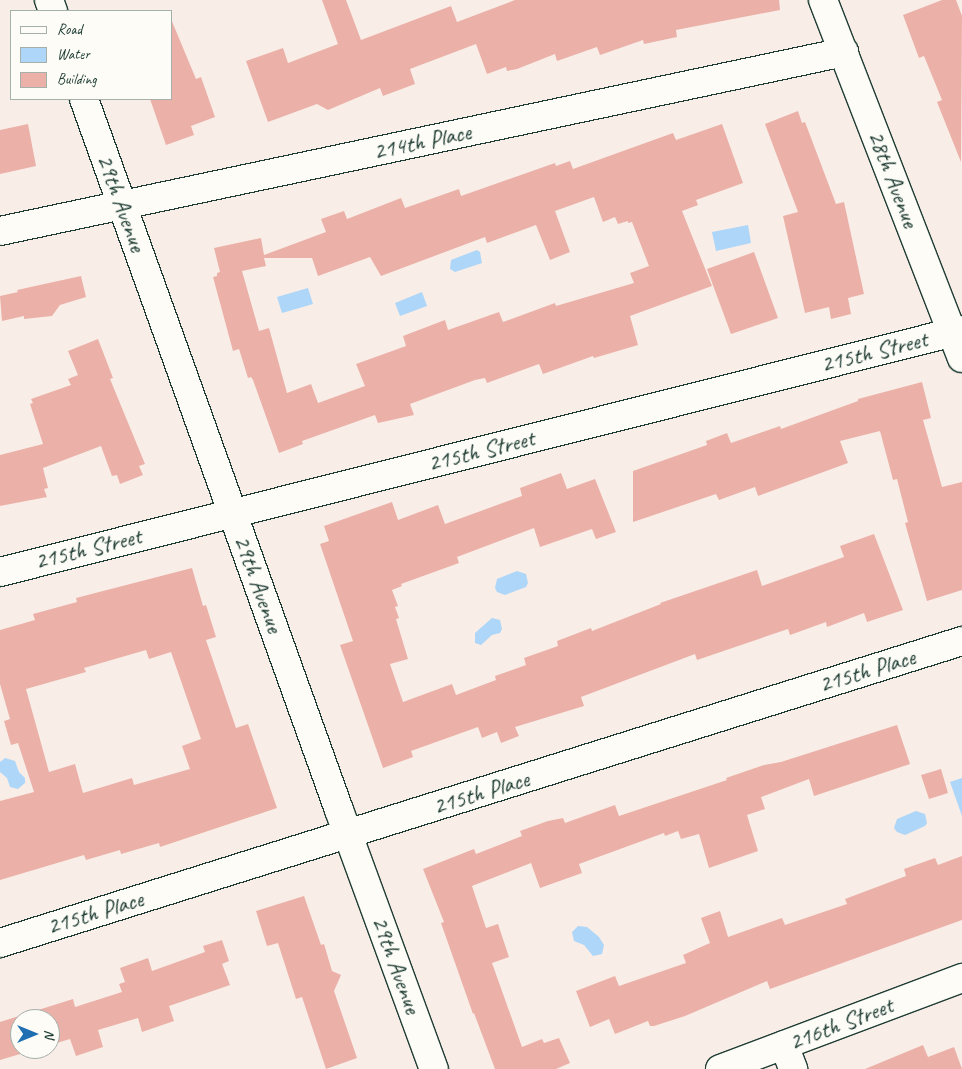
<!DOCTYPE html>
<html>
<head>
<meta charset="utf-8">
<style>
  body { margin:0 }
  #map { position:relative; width:962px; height:1069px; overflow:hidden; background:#f9ede7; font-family:Caveat,sans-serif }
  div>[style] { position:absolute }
  .water>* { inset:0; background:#add6f8 }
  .building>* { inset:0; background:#ebb1a8 }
  .roads { filter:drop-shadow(1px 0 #1f3d34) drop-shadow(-1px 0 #1f3d34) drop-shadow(0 1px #1f3d34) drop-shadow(0 -1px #1f3d34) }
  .street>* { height:28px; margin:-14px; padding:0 14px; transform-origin:14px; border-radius:14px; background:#fdfcf7 }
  span { translate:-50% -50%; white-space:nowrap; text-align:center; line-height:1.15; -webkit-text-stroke:4px #fdfcf7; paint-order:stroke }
  .street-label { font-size:24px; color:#1f3d34 }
  .legend { position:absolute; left:10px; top:10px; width:162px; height:90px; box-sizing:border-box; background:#fdfcf7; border:1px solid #a4b0a9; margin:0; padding:6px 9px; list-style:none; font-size:15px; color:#1f3d34 }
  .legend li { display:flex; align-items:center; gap:10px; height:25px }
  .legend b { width:25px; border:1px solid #a4b0a9 }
  .north { position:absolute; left:10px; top:1009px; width:50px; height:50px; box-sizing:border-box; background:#fdfcf7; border:1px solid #a4b0a9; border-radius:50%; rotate:90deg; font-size:14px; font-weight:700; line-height:20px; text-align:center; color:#1f3d34 }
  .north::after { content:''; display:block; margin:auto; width:18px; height:22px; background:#1f6fb2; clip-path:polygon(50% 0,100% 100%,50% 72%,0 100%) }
</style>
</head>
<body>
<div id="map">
  <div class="water">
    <div style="clip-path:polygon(748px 225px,751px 243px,716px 251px,712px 232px)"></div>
    <div style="clip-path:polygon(477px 250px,480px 252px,482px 263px,455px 272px,450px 269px,451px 260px)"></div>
    <div style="clip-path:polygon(308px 288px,313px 304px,282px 313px,277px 297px)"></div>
    <div style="clip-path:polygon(422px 292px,427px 306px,400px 316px,395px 303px)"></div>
    <div style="clip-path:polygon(517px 571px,526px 574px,528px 583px,526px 587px,505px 595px,497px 592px,495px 588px,497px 579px)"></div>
    <div style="clip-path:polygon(492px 618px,500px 620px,502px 629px,500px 633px,492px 635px,481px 645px,475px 643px,475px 633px)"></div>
    <div style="clip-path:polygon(5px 758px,15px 761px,19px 772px,25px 778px,25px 783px,18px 789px,10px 787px,7px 778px,0 772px,0 762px)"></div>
    <div style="clip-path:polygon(962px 778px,962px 816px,950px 782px)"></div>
    <div style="clip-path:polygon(916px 811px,925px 814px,927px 823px,925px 826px,905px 835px,897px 832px,894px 828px,897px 819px)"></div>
    <div style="clip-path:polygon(578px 926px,587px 927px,599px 937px,604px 945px,602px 954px,593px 956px,584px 945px,574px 941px,572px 932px)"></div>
  </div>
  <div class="building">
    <div style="clip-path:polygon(322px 0,346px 0,361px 40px,451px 6px,457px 22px,515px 0,779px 0,780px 10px,676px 30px,677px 37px,644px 44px,643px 40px,600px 55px,597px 47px,557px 61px,555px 54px,517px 69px,507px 71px,506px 67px,487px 74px,476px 44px,410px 69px,415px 84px,383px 96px,380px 88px,328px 110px,317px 104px,268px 122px,246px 61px,283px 48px,288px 63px,338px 44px)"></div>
    <div style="clip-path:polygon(942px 0,956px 0,962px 16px,961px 162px,937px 102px,942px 100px,924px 56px,919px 58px,903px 15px)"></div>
    <div style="clip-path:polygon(171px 19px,196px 79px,201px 77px,215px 117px,191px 126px,194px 135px,166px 145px,150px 99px,171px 99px)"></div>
    <div style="clip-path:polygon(798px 111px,802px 123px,805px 122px,836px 204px,844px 202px,864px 294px,848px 298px,851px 314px,831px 319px,829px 307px,805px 313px,783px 216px,798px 212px,765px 124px)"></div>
    <div style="clip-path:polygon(28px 124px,36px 166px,0 174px,0 130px)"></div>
    <div style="clip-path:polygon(evenodd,722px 124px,743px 183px,696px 200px,698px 205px,682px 211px,712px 286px,630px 316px,638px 345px,594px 358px,593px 356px,543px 374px,539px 364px,487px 383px,485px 378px,475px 380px,410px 404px,414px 415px,378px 423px,375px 415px,302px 441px,303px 444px,279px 453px,253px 380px,251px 377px,248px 378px,239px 349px,233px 351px,213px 277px,217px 276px,217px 273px,220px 272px,214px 248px,261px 238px,264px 255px,326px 232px,321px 219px,344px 211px,347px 219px,401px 198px,405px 208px,459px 189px,461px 196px,555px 163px,556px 166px,570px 161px,573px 169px,673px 133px,676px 140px,722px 124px,594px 197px,603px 222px,615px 217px,618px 224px,628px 221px,628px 223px,632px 222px,649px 266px,630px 273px,634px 283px,556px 306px,555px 303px,503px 322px,499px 312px,448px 330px,445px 320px,403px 336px,406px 346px,356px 364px,365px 386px,318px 403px,311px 384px,287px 393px,269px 328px,259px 331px,242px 271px,266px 266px,264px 258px,312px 258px,318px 276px,370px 257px,381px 276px,485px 237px,487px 243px,536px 225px,550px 260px,570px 252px,555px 211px,594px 197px)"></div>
    <div style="clip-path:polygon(754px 252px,778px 318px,731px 334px,707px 269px)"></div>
    <div style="clip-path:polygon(81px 276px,86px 297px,60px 305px,52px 316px,24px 319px,24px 316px,2px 321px,0 296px,18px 292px,17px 290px)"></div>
    <div style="clip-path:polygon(98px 339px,113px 378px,110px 379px,145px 464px,139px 466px,143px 475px,120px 484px,117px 475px,112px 476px,101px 446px,43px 468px,48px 488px,44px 489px,47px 497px,0 506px,0 455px,43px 444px,30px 404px,33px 403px,31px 399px,71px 385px,68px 379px,78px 375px,68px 351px)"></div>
    <div style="clip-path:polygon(922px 382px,931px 418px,923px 420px,942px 487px,962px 482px,962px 590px,927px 601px,905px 523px,908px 522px,897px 479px,893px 480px,880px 431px,840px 441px,848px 463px,758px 496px,755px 487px,719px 500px,716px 494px,633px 522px,633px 471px,707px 445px,706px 441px,727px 433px,731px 443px,780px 426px,781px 429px,858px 401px,858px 399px)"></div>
    <div style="clip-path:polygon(561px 473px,567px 489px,595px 479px,616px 532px,596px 539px,592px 529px,540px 547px,534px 528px,457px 557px,459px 563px,401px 584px,402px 586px,392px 590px,398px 606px,395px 607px,399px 618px,396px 619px,408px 659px,390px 664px,403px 702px,452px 684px,456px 695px,496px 680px,495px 676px,526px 665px,524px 658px,558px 646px,557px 641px,591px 628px,592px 631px,661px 604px,660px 603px,757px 570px,762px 586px,844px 557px,840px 546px,874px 534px,903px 610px,867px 622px,864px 613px,827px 627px,826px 622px,790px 635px,788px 629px,697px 660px,695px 654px,581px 697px,584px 706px,515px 727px,519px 736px,501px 743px,497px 732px,482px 738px,478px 727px,411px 751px,413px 757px,383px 768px,340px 645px,353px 641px,320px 544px,329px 541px,324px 526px,392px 502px,398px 520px,438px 505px,445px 524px,522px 496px,520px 488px)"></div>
    <div style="clip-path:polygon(evenodd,192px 568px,203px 606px,206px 605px,216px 637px,206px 640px,236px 728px,248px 724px,277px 808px,160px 847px,159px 843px,121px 854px,120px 850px,86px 860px,84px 855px,0 880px,0 801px,34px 792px,18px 743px,11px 745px,4px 721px,10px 719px,0 684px,0 630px,35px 620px,33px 614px,77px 602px,76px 598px,192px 568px,146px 650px,149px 659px,171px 652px,201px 739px,182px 746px,190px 769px,134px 785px,132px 778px,83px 793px,75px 764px,49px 772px,26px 689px,86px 672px,84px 668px,146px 650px)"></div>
    <div style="clip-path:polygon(897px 725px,910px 764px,814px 796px,809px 779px,761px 797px,765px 809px,747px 815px,758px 851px,709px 868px,699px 834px,681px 839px,678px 831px,665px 836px,664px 833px,579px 864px,582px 873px,540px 888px,531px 863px,472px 886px,486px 928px,498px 924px,509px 957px,492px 963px,522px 1047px,542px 1039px,544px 1043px,559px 1038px,570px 1063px,556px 1069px,495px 1069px,474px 1013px,473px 1014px,441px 923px,444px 922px,423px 869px,474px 849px,476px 854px,522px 836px,520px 831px,548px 821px,563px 818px,565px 823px,615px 805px,619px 816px,727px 780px,726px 778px,764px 765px,781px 762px)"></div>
    <div style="clip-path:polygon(941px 769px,948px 793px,929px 799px,921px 775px)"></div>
    <div style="clip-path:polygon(962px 856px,962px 920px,770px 989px,767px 981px,685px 1016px,654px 1026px,650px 1026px,648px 1021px,615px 1034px,609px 1019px,590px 1027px,576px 991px,615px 976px,619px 986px,686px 963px,683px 955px,710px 943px,701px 918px,720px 911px,728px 937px,782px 918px,785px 925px,847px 904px,845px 899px,906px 876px,904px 869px,935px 858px,938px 865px)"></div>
    <div style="clip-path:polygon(304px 896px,321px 945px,324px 944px,332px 971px,341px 975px,334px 991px,357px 1058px,326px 1069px,302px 997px,296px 999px,278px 943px,267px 946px,256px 911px)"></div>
    <div style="clip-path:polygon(222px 940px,229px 961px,222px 964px,230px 985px,169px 1006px,174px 1021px,142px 1032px,138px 1018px,98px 1030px,103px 1047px,76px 1056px,70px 1039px,50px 1045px,50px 1019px,20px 1019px,20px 1049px,37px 1049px,0 1060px,0 1022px,73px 999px,75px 1007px,122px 992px,119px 984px,125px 982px,120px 968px,148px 958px,152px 971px,205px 952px,203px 946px)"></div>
    <div style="clip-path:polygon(923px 1045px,928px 1057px,954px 1047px,962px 1069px,865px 1069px)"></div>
  </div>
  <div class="roads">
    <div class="street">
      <div style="left:49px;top:0;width:12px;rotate:70deg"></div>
      <div style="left:823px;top:0;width:384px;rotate:68.8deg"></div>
      <div style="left:84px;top:99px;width:755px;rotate:70.27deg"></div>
      <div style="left:339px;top:810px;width:276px;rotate:69.9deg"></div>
      <div style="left:0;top:231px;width:863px;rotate:-11.97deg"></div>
      <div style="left:0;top:572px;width:992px;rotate:-14.12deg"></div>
      <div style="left:0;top:943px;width:1008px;rotate:-17.43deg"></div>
      <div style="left:784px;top:1045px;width:26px;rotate:69deg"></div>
      <div style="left:720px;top:1069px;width:259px;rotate:-20.6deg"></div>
    </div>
  </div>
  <div class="street-label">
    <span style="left:422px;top:142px;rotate:-12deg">214th Place</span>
    <span style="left:893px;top:179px;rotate:69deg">28th Avenue</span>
    <span style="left:121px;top:203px;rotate:70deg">29th Avenue</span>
    <span style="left:874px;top:352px;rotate:-14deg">215th Street</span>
    <span style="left:481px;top:451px;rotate:-14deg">215th Street</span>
    <span style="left:88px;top:549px;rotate:-14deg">215th Street</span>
    <span style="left:258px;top:584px;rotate:70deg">29th Avenue</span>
    <span style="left:867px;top:671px;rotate:-17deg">215th Place</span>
    <span style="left:481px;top:793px;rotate:-17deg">215th Place</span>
    <span style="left:95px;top:913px;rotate:-17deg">215th Place</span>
    <span style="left:396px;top:965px;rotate:70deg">29th Avenue</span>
    <span style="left:841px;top:1024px;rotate:-21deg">216th Street</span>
  </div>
  <ul class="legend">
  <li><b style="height:6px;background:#fdfcf7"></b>Road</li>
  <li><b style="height:14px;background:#add6f8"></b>Water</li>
  <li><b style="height:14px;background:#ebb1a8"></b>Building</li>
  </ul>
  <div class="north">N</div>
</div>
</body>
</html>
